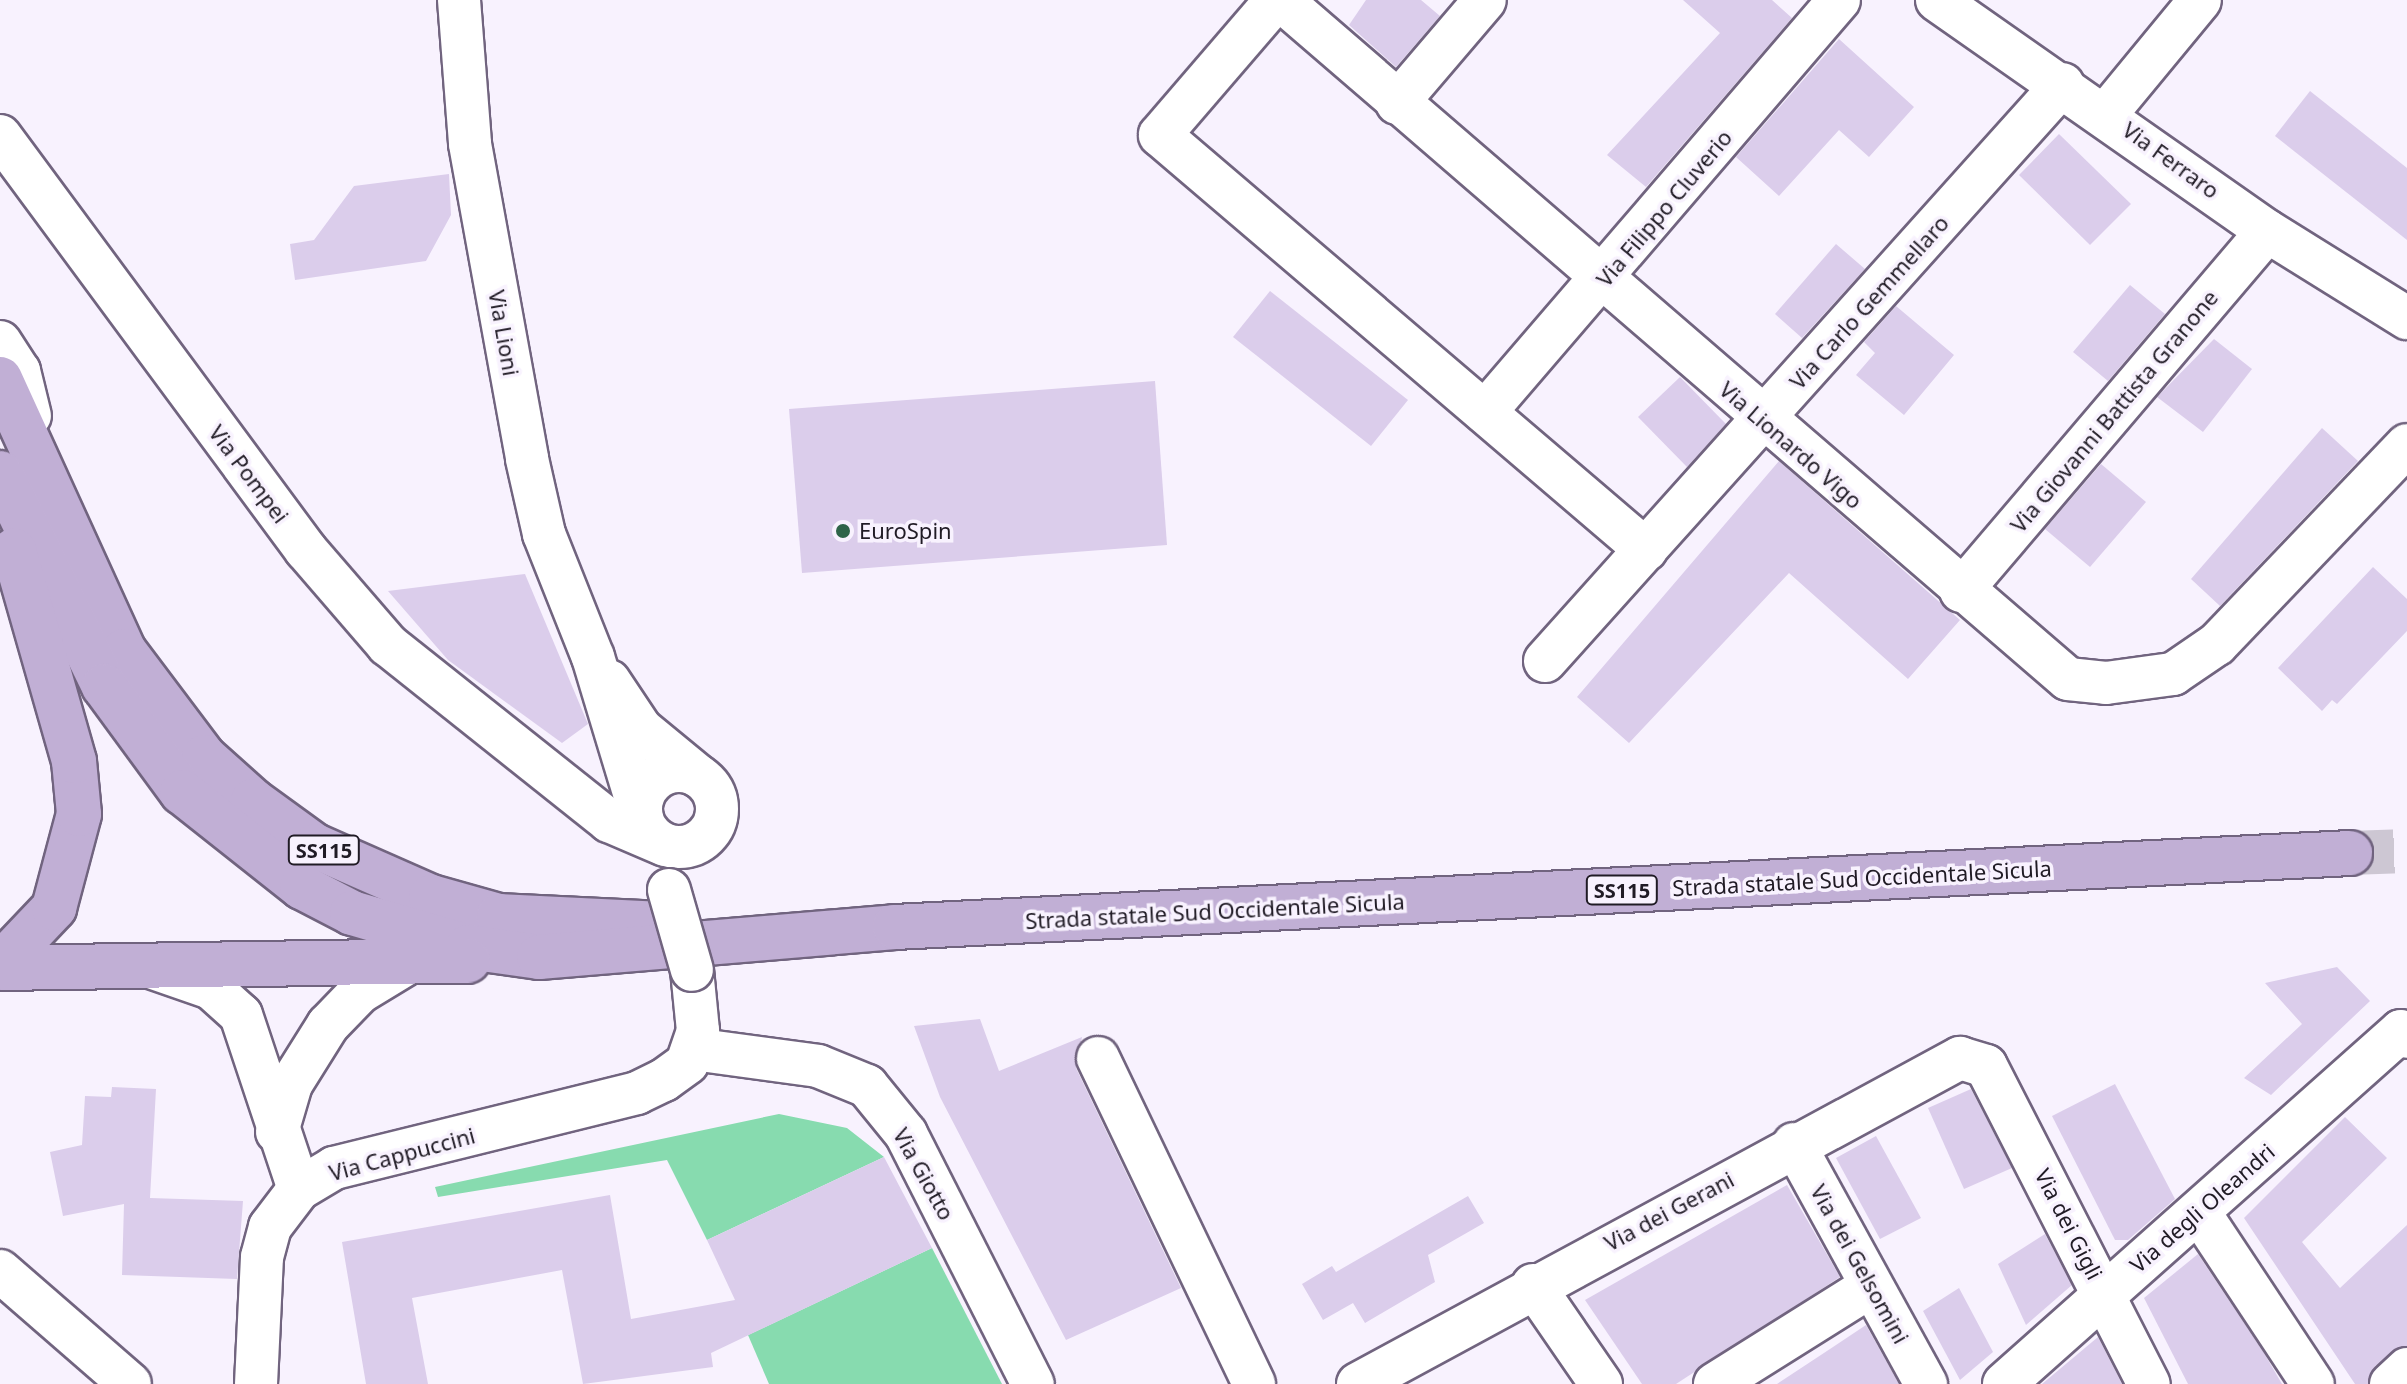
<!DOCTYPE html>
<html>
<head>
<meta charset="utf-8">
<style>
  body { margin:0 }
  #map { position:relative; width:2407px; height:1384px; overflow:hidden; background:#f8f2fe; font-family:"Noto Sans",sans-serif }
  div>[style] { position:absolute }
  .green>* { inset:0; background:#87dbaf }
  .building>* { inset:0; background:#dbcdeb }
  .major-tunnel>* { height:44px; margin-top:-22px; transform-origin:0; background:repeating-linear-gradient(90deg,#cdc7d3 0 44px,transparent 0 66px) }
  .roads { filter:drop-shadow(2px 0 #71647f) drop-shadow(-2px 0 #71647f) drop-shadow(0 2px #71647f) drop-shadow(0 -2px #71647f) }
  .minor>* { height:42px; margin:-21px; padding:0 21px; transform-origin:21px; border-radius:21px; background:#fff }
  .minor>.ring { margin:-21px; padding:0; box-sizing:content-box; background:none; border:42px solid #fff; border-radius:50% }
  .major>* { height:44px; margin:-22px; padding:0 22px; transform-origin:22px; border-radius:22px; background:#c1afd5 }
  .bridges { filter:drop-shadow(2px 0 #71647f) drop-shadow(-2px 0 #71647f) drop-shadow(0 2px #71647f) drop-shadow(0 -2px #71647f) }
  .minor-bridge>* { height:42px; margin:-21px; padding:0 21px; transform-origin:21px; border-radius:21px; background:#fff }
  .dots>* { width:22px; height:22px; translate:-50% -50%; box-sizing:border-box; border:4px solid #f8f2fe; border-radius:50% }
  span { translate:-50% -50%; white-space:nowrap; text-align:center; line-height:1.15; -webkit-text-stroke:7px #f8f2fe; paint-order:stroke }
  .shield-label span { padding:2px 6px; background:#f8f2fe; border:2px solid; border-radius:6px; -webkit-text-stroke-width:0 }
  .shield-label { font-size:20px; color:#201b25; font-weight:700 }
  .street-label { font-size:22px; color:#201b25 }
  .poi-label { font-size:22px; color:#201b25 }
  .left { translate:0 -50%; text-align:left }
</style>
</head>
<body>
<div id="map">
  <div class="green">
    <div style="clip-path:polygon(779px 1114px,847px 1128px,884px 1157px,707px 1240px,667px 1160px,438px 1197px,435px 1187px)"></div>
    <div style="clip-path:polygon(932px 1248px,1002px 1384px,769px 1384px,748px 1335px)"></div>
  </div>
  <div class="building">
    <div style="clip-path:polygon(1366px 0,1421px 0,1440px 16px,1396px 67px,1349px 25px)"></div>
    <div style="clip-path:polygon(1683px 0,1772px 0,1792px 18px,1646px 187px,1607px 155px,1720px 33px)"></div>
    <div style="clip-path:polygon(1839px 39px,1914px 107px,1869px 157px,1839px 130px,1779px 196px,1736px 157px)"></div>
    <div style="clip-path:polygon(2310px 91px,2407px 168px,2407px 240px,2275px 136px)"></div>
    <div style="clip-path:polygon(2059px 134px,2131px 204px,2090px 245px,2019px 175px)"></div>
    <div style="clip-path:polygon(449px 174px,451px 215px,426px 261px,295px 280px,290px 244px,314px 240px,354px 186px)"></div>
    <div style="clip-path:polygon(1836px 244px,1865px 269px,1802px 338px,1775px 314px)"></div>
    <div style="clip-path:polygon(2130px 285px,2165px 314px,2108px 381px,2073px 352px)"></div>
    <div style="clip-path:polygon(1270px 291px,1408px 400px,1371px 446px,1233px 337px)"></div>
    <div style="clip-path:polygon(1896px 306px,1954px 355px,1904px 415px,1856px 375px,1875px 353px,1864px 342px)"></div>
    <div style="clip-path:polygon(2214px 339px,2252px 369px,2203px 432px,2157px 397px)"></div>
    <div style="clip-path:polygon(1680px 377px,1726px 424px,1687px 467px,1638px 417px)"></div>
    <div style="clip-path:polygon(1155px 381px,1167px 545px,802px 573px,789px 409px)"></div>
    <div style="clip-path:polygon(2322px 428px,2358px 461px,2220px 606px,2191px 579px)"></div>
    <div style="clip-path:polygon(1779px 461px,1960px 620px,1908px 679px,1789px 573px,1629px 743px,1577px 697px)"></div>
    <div style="clip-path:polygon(2101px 464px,2146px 502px,2090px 567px,2045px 529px)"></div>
    <div style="clip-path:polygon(2373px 567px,2407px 599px,2407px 631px,2337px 704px,2332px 700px,2322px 711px,2278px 668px)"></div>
    <div style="clip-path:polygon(525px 574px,588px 724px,562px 743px,448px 660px,388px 591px)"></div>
    <div style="clip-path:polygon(2337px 967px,2370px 1001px,2271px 1095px,2244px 1078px,2302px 1024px,2265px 983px)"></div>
    <div style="clip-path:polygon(980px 1019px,999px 1071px,1082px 1037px,1076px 1068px,1181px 1288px,1066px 1340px,940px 1097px,914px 1026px)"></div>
    <div style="clip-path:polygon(2115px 1084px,2175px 1199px,2128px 1240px,2115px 1240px,2052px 1116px)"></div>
    <div style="clip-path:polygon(112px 1087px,156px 1089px,150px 1198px,243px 1201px,237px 1279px,122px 1275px,124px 1204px,63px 1216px,50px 1152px,82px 1145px,85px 1096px,111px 1097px)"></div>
    <div style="clip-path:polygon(1971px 1089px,2012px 1168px,1964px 1189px,1928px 1108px)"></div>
    <div style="clip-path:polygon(2345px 1117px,2387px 1158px,2302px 1242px,2340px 1288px,2407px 1225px,2407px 1346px,2375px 1366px,2368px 1384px,2355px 1384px,2244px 1218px)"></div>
    <div style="clip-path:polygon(1876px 1136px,1921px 1218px,1880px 1239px,1836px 1158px)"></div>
    <div style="clip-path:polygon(884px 1157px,932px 1248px,711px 1353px,713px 1367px,583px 1384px,562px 1270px,412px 1298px,428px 1384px,366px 1384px,342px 1242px,610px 1195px,631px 1319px,735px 1300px,707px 1240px)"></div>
    <div style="clip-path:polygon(1787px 1185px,1840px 1277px,1676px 1384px,1642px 1384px,1585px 1300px)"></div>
    <div style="clip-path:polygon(1468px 1196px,1484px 1223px,1428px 1255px,1435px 1282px,1365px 1323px,1353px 1303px,1323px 1320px,1302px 1284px,1332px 1266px,1336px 1272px)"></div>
    <div style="clip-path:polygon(2045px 1234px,2072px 1285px,2026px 1325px,1998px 1264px)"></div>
    <div style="clip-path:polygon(2198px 1254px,2264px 1353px,2282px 1384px,2188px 1384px,2144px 1298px)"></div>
    <div style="clip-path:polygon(1959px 1288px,1993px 1352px,1960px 1380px,1923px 1311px)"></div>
    <div style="clip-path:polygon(1866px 1325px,1899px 1384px,1777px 1384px,1830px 1349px)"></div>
    <div style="clip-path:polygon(2098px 1337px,2122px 1384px,2042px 1384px)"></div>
  </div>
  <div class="major-tunnel">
    <div style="left:2350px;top:853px;width:57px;rotate:-2deg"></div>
  </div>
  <div class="roads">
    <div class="minor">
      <div style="left:459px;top:0;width:144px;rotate:85.6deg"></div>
      <div style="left:470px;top:144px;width:320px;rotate:79.7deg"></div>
      <div style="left:527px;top:459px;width:77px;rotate:77.2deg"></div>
      <div style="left:544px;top:534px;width:132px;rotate:68.3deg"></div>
      <div style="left:593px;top:657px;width:166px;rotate:73.2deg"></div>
      <div style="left:1276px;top:0;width:178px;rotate:130.7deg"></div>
      <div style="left:1160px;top:135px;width:639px;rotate:40.49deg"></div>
      <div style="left:1281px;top:0;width:1039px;rotate:40.79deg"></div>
      <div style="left:2068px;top:679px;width:38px;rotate:6deg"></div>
      <div style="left:2106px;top:683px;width:68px;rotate:-7.7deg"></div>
      <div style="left:2173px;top:674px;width:53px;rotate:-34.3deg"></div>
      <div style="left:2217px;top:644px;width:275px;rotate:-46.3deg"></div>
      <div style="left:1937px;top:0;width:403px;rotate:35deg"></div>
      <div style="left:2267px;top:231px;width:165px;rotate:31.9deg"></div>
      <div style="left:1397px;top:103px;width:135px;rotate:-49.5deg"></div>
      <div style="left:2107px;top:113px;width:146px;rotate:-50.5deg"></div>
      <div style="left:0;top:136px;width:515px;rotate:53.53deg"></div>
      <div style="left:306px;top:550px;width:125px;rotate:49.2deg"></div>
      <div style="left:388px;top:645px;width:283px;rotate:38.5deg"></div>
      <div style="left:609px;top:821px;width:61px;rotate:23.2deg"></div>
      <div style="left:0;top:342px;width:35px;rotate:57deg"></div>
      <div style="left:19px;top:371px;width:46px;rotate:76.3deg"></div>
      <div style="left:1485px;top:412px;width:543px;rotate:-49.33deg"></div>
      <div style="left:1961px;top:591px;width:472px;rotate:-49.6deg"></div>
      <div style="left:1545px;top:661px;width:775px;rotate:-48.08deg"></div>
      <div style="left:609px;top:681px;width:58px;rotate:56.3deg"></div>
      <div style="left:641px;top:729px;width:74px;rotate:39.5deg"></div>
      <div class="ring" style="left:641px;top:771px;width:34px;height:34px"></div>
      <div style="left:153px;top:968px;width:61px;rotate:19deg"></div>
      <div style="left:211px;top:988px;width:40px;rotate:42deg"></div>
      <div style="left:241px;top:1015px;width:183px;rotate:71.6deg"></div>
      <div style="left:693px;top:1049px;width:126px;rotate:7.7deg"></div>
      <div style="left:818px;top:1066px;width:53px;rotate:22.2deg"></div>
      <div style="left:867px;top:1086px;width:62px;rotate:50.9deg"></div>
      <div style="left:906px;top:1134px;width:280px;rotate:63.1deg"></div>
      <div style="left:1098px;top:1058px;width:361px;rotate:64.4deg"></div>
      <div style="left:277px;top:1132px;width:50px;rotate:-73.7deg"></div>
      <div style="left:291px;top:1084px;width:70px;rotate:-57.9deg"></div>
      <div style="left:328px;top:1025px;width:46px;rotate:-45.9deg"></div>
      <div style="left:360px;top:992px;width:50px;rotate:-31.2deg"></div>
      <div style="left:1794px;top:1144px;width:274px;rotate:61.2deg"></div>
      <div style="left:2199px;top:1212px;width:206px;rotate:56.5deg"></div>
      <div style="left:0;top:1271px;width:172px;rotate:41deg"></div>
      <div style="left:1533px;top:1285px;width:120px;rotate:55.5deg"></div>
      <div style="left:256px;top:1384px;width:127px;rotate:-87.3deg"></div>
      <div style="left:262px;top:1257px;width:31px;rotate:-75deg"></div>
      <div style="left:270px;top:1227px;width:48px;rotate:-52.7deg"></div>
      <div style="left:299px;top:1189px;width:41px;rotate:-31deg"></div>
      <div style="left:334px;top:1168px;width:312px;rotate:-13.9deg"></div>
      <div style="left:637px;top:1093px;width:30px;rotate:-26deg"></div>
      <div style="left:664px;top:1080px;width:29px;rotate:-36deg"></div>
      <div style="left:687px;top:1063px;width:34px;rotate:-71deg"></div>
      <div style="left:698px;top:1031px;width:61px;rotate:-95.6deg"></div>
      <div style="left:1358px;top:1384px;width:685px;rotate:-28.44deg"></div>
      <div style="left:1960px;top:1058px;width:27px;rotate:17deg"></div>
      <div style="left:1986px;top:1066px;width:357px;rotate:62.9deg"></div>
      <div style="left:1715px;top:1384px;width:184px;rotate:-32.1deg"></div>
      <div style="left:2004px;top:1384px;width:531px;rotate:-41.64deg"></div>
      <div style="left:2401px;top:1031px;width:8px;rotate:45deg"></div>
      <div style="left:2391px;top:1384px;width:22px;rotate:-43deg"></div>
    </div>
    <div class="major">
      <div style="left:0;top:379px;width:299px;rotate:65.5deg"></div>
      <div style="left:124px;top:651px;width:133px;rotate:53deg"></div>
      <div style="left:204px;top:757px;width:66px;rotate:41.9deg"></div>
      <div style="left:253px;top:801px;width:77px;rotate:36deg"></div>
      <div style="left:315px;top:846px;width:127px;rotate:23.7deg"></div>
      <div style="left:431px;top:897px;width:71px;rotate:15.6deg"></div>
      <div style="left:499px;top:916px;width:162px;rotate:2.8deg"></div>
      <div style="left:0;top:473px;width:237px;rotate:64deg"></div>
      <div style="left:104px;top:686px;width:132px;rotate:53.7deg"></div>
      <div style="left:182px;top:792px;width:153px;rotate:38.4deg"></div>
      <div style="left:302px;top:887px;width:56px;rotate:27.5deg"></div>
      <div style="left:352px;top:913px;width:121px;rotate:16.3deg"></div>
      <div style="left:468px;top:947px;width:72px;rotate:8deg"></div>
      <div style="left:539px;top:957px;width:357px;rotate:-4.8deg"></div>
      <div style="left:895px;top:927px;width:1457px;rotate:-2.91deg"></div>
      <div style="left:0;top:965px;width:79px;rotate:-46.5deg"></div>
      <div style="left:54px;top:908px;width:97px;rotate:-75.1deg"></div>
      <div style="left:79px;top:814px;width:53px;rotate:-95.4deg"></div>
      <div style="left:74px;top:761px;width:219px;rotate:-105.9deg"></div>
      <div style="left:0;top:968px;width:468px;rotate:-0.9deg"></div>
    </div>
  </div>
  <div class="bridges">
    <div class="minor-bridge">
      <div style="left:669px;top:890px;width:83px;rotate:74deg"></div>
    </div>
  </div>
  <div class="dots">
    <div style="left:843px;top:531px;background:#2f6449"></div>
  </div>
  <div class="shield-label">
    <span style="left:324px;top:850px">SS115</span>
    <span style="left:1622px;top:890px">SS115</span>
  </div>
  <div class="street-label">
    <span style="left:2171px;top:160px;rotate:36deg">Via Ferraro</span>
    <span style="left:1664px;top:208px;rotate:-50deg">Via Filippo Cluverio</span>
    <span style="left:1869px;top:302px;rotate:-48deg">Via Carlo Gemmellaro</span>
    <span style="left:504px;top:333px;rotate:80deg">Via Lioni</span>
    <span style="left:2114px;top:411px;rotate:-50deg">Via Giovanni Battista Granone</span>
    <span style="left:1791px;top:445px;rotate:41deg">Via Lionardo Vigo</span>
    <span style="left:249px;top:474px;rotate:53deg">Via Pompei</span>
    <span style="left:1862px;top:878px;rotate:-3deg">Strada statale Sud Occidentale Sicula</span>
    <span style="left:1215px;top:911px;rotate:-3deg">Strada statale Sud Occidentale Sicula</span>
    <span style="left:402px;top:1154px;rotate:-15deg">Via Cappuccini</span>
    <span style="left:924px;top:1174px;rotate:61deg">Via Giotto</span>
    <span style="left:2202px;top:1208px;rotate:-41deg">Via degli Oleandri</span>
    <span style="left:1669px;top:1211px;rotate:-28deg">Via dei Gerani</span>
    <span style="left:2069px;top:1224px;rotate:63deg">Via dei Gigli</span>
    <span style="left:1860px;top:1264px;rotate:61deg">Via dei Gelsomini</span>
  </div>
  <div class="poi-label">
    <span class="left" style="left:859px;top:531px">EuroSpin</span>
  </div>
</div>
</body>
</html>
